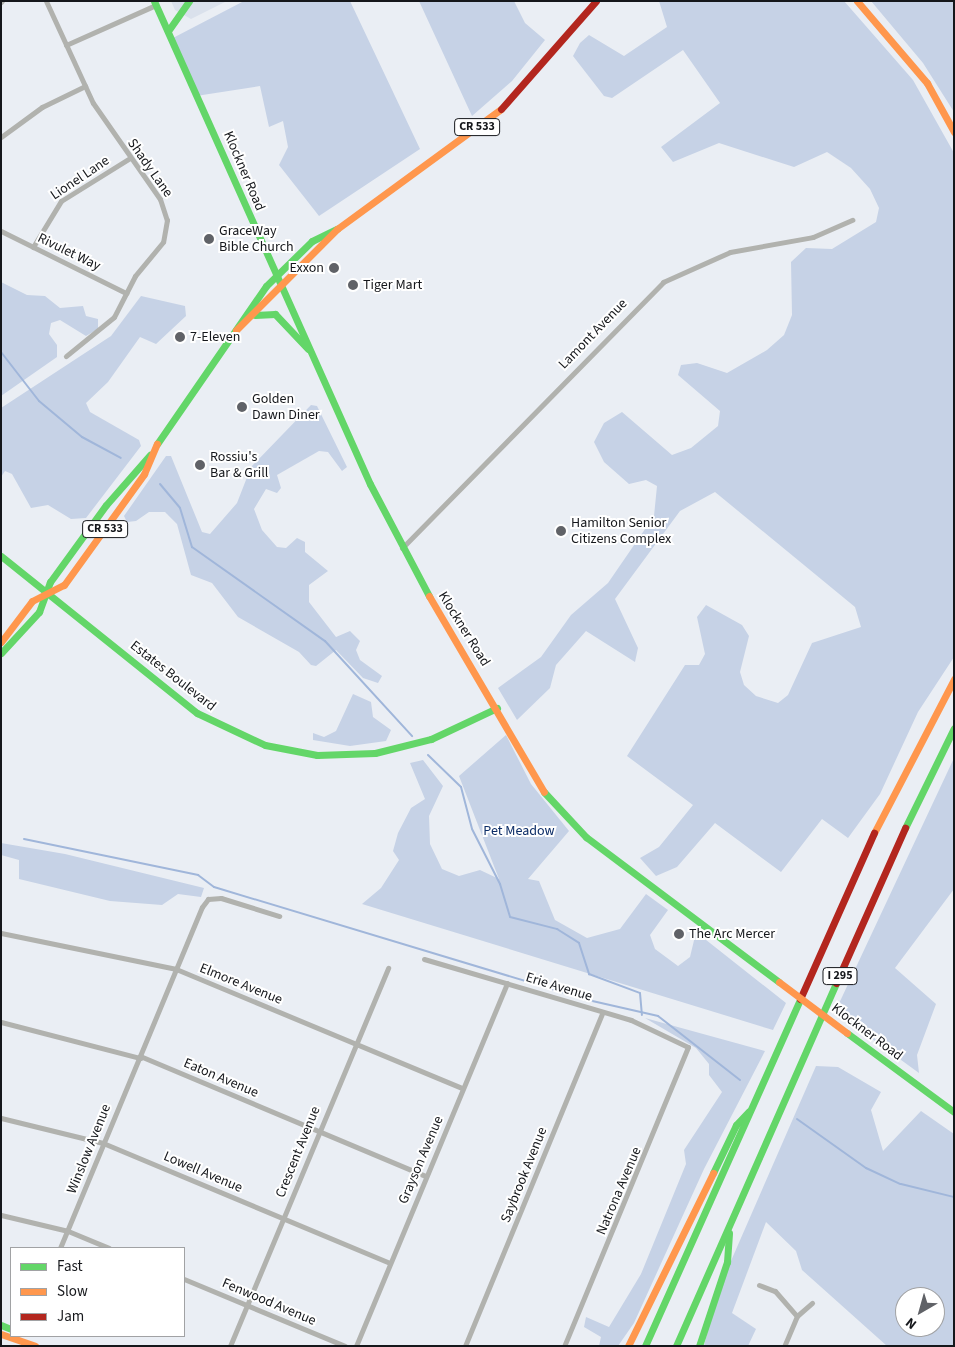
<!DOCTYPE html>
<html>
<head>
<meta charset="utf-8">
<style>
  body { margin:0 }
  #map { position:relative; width:955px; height:1347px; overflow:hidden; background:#eaeef4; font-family:"Source Sans 3",sans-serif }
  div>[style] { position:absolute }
  .built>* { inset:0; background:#dae1ec }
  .green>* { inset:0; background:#c6d2e6 }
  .stream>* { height:2px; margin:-1px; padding:0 1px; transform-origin:1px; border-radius:1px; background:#a0b6da }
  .street>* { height:5px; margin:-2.5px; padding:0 2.5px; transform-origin:2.5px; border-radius:2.5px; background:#b1b2ae }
  .fast>* { height:7px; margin:-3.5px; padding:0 3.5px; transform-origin:3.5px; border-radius:3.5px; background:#63d668 }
  .slow>* { height:7px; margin:-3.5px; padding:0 3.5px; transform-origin:3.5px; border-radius:3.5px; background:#ff974d }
  .jam>* { height:7px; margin:-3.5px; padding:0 3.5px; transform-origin:3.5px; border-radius:3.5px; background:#b3261e }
  .slow-bridge>* { height:7px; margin:-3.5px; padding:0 3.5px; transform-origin:3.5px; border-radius:3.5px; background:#ff974d }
  .dots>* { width:14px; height:14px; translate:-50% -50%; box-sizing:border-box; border:2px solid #fff; border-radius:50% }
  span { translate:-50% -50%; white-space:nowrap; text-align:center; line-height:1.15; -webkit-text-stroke:4px #fff; paint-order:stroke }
  .shield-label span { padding:1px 4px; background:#fff; border:1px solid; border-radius:4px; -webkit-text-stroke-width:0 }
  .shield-label { font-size:12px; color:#15171b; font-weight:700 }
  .street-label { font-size:14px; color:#15171b }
  .poi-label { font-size:14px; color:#15171b }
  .left { translate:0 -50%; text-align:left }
  .right { translate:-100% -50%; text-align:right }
  .park-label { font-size:14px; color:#0c2d67 }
  .frame { position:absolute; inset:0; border:2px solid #15171b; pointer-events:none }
  .legend { position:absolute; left:10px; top:1247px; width:175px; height:90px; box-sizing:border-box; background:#fff; border:1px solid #a1a2a4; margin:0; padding:6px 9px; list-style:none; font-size:15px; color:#15171b }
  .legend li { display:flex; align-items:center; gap:10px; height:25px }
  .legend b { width:25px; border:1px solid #a1a2a4 }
  .north { position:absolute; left:895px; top:1287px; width:50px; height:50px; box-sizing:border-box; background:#fff; border:1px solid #a1a2a4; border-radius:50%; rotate:218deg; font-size:14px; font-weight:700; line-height:20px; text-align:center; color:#15171b }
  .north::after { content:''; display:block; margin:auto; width:18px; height:22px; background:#606267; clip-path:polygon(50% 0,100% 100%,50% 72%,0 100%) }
</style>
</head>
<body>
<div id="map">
  <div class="built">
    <div style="clip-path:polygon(171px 1px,227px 1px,191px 19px,175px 10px)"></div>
  </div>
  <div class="green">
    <div style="clip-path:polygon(244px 1px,350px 1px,420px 149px,319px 216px,279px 165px,288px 147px,283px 121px,269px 127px,260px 86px,196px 96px,171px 39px)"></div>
    <div style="clip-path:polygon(419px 1px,514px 1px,525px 23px,545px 40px,512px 81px,472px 116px)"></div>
    <div style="clip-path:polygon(659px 1px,844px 1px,913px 80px,954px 153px,954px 657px,918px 712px,880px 794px,848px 838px,822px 819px,781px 872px,715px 823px,677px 867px,656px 876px,640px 858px,659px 847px,693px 805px,627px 756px,685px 665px,699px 665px,705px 654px,697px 617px,706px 605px,742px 625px,749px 636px,740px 672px,744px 685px,756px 696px,778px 703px,788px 695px,812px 643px,861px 627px,855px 607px,715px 492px,680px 511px,615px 599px,638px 648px,635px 662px,586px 631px,556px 665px,550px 688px,517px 720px,498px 688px,541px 657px,571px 615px,608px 583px,654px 516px,657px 486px,646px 480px,629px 484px,604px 462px,594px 442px,604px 423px,622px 412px,672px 455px,691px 448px,718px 426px,720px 411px,678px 375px,681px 365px,697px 363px,727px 373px,767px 350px,784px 335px,792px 315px,791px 262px,806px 248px,832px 249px,876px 222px,879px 208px,870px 189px,851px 168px,827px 152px,794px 167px,719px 143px,673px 162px,661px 147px,720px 103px,683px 50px,612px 98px,604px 96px,573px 56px,580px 43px,589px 35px,624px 56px,667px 27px)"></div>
    <div style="clip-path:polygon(871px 1px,954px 1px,954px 112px,923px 63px)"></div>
    <div style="clip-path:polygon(1px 282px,27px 295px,45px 296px,60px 308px,83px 306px,86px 316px,98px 319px,98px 329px,86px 336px,60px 320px,51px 323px,49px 334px,57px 345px,57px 357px,1px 396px)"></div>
    <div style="clip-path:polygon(141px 296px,185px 306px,186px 316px,156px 344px,140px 337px,108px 382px,86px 403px,90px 412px,139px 440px,141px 446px,86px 518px,71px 519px,48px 505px,31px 508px,12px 474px,5px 471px,1px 477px,1px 408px,111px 336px)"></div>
    <div style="clip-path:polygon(311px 405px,317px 406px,347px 467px,342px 471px,328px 452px,319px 451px,277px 475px,281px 488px,277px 493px,266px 489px,254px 509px,262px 530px,277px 547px,286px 548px,297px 538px,305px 542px,305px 552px,328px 571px,309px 585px,309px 602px,336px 637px,350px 631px,360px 641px,356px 650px,360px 660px,382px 676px,378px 683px,363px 678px,336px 650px,316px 666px,311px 665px,299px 652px,238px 617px,212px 583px,191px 575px,177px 524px,165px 512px,149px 512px,136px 521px,127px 522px,124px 516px,166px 456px,171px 456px,202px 532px,210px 534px,237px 503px,251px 467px)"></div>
    <div style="clip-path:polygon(353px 694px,371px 702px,373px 717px,391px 730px,386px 741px,350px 746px,313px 740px,313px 733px,324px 737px,336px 731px)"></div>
    <div style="clip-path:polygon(506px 735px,531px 784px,569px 831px,528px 879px,539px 881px,555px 920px,587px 938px,620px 929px,646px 894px,668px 910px,650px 935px,655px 949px,678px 966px,690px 957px,696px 932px,786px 1003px,773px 1030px,362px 904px,381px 888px,399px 860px,393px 851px,398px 833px,411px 808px,425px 799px,410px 763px,423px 760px,443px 786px,429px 816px,430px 844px,442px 869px,459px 876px,480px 870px,499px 879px,459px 776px)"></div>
    <div style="clip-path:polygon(954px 758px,954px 889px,895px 968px,936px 1004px,917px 1055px,919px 1073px,835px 1012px)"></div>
    <div style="clip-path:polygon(1px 843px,65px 854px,204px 888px,201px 897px,178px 894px,162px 905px,110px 901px,19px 879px,19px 860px,1px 855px)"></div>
    <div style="clip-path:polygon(645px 1018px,765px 1051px,704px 1169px,634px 1323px,618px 1346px,599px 1346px,601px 1337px,584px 1327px,586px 1317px,609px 1327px,641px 1274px,686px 1164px,684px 1150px,722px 1092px,709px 1075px,709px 1064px,696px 1048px)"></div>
    <div style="clip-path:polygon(evenodd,816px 1066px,838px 1067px,881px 1092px,871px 1110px,883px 1151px,921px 1111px,954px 1134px,954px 1346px,887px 1346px,802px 1270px,796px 1251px,766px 1222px,732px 1313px,756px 1329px,748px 1346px,704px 1346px,717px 1293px,816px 1066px,905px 1297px,935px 1297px,935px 1327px,905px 1327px,905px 1297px)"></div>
  </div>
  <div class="stream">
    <div style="left:1px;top:352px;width:62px;rotate:52.2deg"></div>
    <div style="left:39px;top:401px;width:56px;rotate:39.9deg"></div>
    <div style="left:82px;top:437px;width:44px;rotate:28.3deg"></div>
    <div style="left:160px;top:484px;width:31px;rotate:50deg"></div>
    <div style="left:180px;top:508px;width:41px;rotate:72.9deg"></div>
    <div style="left:192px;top:547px;width:163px;rotate:35.3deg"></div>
    <div style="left:325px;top:641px;width:129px;rotate:47.5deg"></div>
    <div style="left:428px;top:755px;width:46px;rotate:44.1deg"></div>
    <div style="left:461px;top:787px;width:43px;rotate:75.3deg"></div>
    <div style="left:472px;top:829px;width:62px;rotate:63deg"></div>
    <div style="left:500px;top:884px;width:34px;rotate:73deg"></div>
    <div style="left:510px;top:917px;width:49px;rotate:14.3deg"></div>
    <div style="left:557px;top:929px;width:26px;rotate:32deg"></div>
    <div style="left:579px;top:943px;width:33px;rotate:72deg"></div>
    <div style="left:589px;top:974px;width:54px;rotate:20.4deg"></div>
    <div style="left:640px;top:993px;width:22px;rotate:85deg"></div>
    <div style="left:24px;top:839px;width:178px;rotate:11.7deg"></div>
    <div style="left:198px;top:875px;width:20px;rotate:37deg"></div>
    <div style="left:214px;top:887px;width:391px;rotate:16.8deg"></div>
    <div style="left:588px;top:1000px;width:72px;rotate:12.9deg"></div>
    <div style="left:658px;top:1016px;width:104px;rotate:38deg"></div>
    <div style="left:797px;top:1119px;width:85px;rotate:35.4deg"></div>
    <div style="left:866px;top:1168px;width:38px;rotate:25deg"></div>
    <div style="left:901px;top:1184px;width:55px;rotate:13.8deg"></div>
  </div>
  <div class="street">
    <div style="left:46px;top:1px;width:112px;rotate:65.3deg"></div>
    <div style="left:93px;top:103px;width:117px;rotate:55.1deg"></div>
    <div style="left:160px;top:199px;width:22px;rotate:72deg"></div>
    <div style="left:167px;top:220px;width:22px;rotate:100deg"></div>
    <div style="left:163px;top:242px;width:44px;rotate:129.5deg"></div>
    <div style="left:135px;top:276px;width:46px;rotate:117.1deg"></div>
    <div style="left:114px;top:317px;width:62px;rotate:140.9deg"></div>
    <div style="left:1px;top:2px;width:1px;rotate:-45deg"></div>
    <div style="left:66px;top:45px;width:98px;rotate:-24deg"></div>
    <div style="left:1px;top:137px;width:51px;rotate:-36.2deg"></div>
    <div style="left:42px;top:107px;width:48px;rotate:-26deg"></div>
    <div style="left:1px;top:231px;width:140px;rotate:26.4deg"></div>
    <div style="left:33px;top:247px;width:54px;rotate:-58.7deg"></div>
    <div style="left:61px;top:201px;width:81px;rotate:-31.9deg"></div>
    <div style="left:402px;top:548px;width:373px;rotate:-45.5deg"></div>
    <div style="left:663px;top:282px;width:73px;rotate:-24.1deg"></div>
    <div style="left:730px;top:252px;width:84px;rotate:-10.2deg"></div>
    <div style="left:813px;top:237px;width:43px;rotate:-23.6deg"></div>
    <div style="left:1px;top:933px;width:179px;rotate:11.6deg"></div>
    <div style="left:176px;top:969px;width:310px;rotate:22.6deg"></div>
    <div style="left:424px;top:959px;width:216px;rotate:16.4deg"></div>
    <div style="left:631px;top:1020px;width:63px;rotate:25.3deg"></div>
    <div style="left:688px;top:1047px;width:324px;rotate:112.5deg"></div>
    <div style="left:1px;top:1022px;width:144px;rotate:14.5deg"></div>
    <div style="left:140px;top:1056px;width:310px;rotate:22.8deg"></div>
    <div style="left:1px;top:1118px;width:105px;rotate:13.8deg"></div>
    <div style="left:103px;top:1143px;width:311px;rotate:22.7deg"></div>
    <div style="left:1px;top:1215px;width:69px;rotate:13.4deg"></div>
    <div style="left:68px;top:1231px;width:44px;rotate:22.5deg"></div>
    <div style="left:60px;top:1248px;width:369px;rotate:-67.4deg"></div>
    <div style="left:202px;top:907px;width:10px;rotate:-53deg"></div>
    <div style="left:208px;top:899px;width:13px;rotate:-4deg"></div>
    <div style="left:221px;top:898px;width:61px;rotate:17.2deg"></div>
    <div style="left:184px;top:1279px;width:174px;rotate:22.6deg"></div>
    <div style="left:759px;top:1285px;width:17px;rotate:21deg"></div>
    <div style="left:775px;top:1291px;width:33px;rotate:49deg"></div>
    <div style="left:797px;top:1316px;width:33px;rotate:113deg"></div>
    <div style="left:797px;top:1316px;width:20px;rotate:-41deg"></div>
    <div style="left:230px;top:1346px;width:410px;rotate:-67.3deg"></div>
    <div style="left:356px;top:1346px;width:393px;rotate:-67.4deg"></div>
    <div style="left:465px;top:1346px;width:361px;rotate:-67.6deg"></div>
  </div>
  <div class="fast">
    <div style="left:154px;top:1px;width:529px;rotate:65.91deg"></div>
    <div style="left:370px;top:484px;width:127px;rotate:62.2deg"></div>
    <div style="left:168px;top:31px;width:37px;rotate:-55deg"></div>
    <div style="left:255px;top:315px;width:20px;rotate:-3deg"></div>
    <div style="left:275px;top:314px;width:48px;rotate:46.7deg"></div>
    <div style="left:157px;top:444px;width:192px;rotate:-55.4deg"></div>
    <div style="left:266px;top:286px;width:64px;rotate:-44.4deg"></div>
    <div style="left:312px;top:241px;width:28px;rotate:-26deg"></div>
    <div style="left:1px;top:556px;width:251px;rotate:38.7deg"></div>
    <div style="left:197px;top:713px;width:75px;rotate:25.2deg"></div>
    <div style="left:265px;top:745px;width:53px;rotate:10.9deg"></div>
    <div style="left:317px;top:755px;width:58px;rotate:-2deg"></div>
    <div style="left:375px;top:753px;width:58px;rotate:-14deg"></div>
    <div style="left:431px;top:739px;width:73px;rotate:-25.2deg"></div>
    <div style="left:1px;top:653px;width:56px;rotate:-47.2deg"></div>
    <div style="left:39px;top:612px;width:32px;rotate:-70deg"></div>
    <div style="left:50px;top:582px;width:95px;rotate:-54deg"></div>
    <div style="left:106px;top:505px;width:67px;rotate:-48.7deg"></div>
    <div style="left:544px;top:792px;width:62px;rotate:47deg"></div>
    <div style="left:586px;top:837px;width:241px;rotate:36.9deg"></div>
    <div style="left:905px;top:828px;width:111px;rotate:-63.9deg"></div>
    <div style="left:847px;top:1033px;width:133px;rotate:36.4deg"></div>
    <div style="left:713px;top:1173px;width:53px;rotate:-64.4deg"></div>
    <div style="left:736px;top:1125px;width:18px;rotate:-47deg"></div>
    <div style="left:1px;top:1325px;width:11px;rotate:22deg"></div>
    <div style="left:645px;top:1346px;width:380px;rotate:-65.9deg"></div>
    <div style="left:676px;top:1346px;width:397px;rotate:-66.2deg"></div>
    <div style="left:699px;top:1346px;width:89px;rotate:-71.6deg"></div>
    <div style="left:727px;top:1262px;width:29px;rotate:-86deg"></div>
  </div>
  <div class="slow">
    <div style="left:857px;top:1px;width:108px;rotate:49.5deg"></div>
    <div style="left:927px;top:83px;width:56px;rotate:61.1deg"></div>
    <div style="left:236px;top:330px;width:143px;rotate:-45deg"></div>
    <div style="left:337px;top:229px;width:203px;rotate:-36.2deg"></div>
    <div style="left:429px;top:596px;width:227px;rotate:59.6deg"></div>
    <div style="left:1px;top:642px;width:51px;rotate:-52.9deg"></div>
    <div style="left:32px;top:601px;width:36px;rotate:-27deg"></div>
    <div style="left:64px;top:585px;width:137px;rotate:-54.2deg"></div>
    <div style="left:144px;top:474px;width:33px;rotate:-67deg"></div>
    <div style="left:874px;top:833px;width:174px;rotate:-62.5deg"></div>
    <div style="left:1px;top:1334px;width:36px;rotate:19deg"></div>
    <div style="left:628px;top:1346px;width:193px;rotate:-63.8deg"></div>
  </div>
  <div class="jam">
    <div style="left:501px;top:109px;width:144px;rotate:-48.7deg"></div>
    <div style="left:836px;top:983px;width:170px;rotate:-66deg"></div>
    <div style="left:800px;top:999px;width:182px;rotate:-66deg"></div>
  </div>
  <div class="slow-bridge">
    <div style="left:779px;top:982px;width:85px;rotate:36.9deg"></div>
  </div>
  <div class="dots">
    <div style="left:209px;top:239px;background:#606267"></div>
    <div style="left:334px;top:268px;background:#606267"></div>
    <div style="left:353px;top:285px;background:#606267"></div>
    <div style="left:180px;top:337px;background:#606267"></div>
    <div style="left:242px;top:407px;background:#606267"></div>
    <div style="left:200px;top:465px;background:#606267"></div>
    <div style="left:561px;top:531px;background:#606267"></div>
    <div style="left:679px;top:934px;background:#606267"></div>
  </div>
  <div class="shield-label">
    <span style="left:477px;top:127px">CR 533</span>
    <span style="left:105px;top:529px">CR 533</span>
    <span style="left:840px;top:976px">I 295</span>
  </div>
  <div class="street-label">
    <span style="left:150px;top:168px;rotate:55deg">Shady Lane</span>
    <span style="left:244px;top:171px;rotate:67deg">Klockner Road</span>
    <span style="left:80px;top:178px;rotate:-34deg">Lionel Lane</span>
    <span style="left:69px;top:252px;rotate:26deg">Rivulet Way</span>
    <span style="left:593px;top:334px;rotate:-46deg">Lamont Avenue</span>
    <span style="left:464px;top:629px;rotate:58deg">Klockner Road</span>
    <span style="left:173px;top:676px;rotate:38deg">Estates Boulevard</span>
    <span style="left:241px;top:984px;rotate:22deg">Elmore Avenue</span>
    <span style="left:559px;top:987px;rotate:17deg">Erie Avenue</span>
    <span style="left:867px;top:1032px;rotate:37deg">Klockner Road</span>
    <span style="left:221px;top:1078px;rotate:23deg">Eaton Avenue</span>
    <span style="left:89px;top:1149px;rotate:-68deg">Winslow Avenue</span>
    <span style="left:298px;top:1152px;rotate:-68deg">Crescent Avenue</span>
    <span style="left:421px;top:1160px;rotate:-67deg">Grayson Avenue</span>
    <span style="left:203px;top:1172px;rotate:23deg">Lowell Avenue</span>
    <span style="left:524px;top:1175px;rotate:-68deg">Saybrook Avenue</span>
    <span style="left:619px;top:1191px;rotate:-67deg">Natrona Avenue</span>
    <span style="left:269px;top:1302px;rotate:23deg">Fenwood Avenue</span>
  </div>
  <div class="poi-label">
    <span class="left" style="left:219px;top:239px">GraceWay<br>Bible Church</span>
    <span class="right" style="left:324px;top:268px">Exxon</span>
    <span class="left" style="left:363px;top:285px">Tiger Mart</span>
    <span class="left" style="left:190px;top:337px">7-Eleven</span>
    <span class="left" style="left:252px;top:407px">Golden<br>Dawn Diner</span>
    <span class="left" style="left:210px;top:465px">Rossiu's<br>Bar &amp; Grill</span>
    <span class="left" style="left:571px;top:531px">Hamilton Senior<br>Citizens Complex</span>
    <span class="left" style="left:689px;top:934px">The Arc Mercer</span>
  </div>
  <div class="park-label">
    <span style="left:519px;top:831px">Pet Meadow</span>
  </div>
  <div class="frame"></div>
  <ul class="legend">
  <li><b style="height:6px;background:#63d668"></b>Fast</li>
  <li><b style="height:6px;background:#ff974d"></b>Slow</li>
  <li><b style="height:6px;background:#b3261e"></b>Jam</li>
  </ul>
  <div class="north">N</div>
</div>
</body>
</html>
